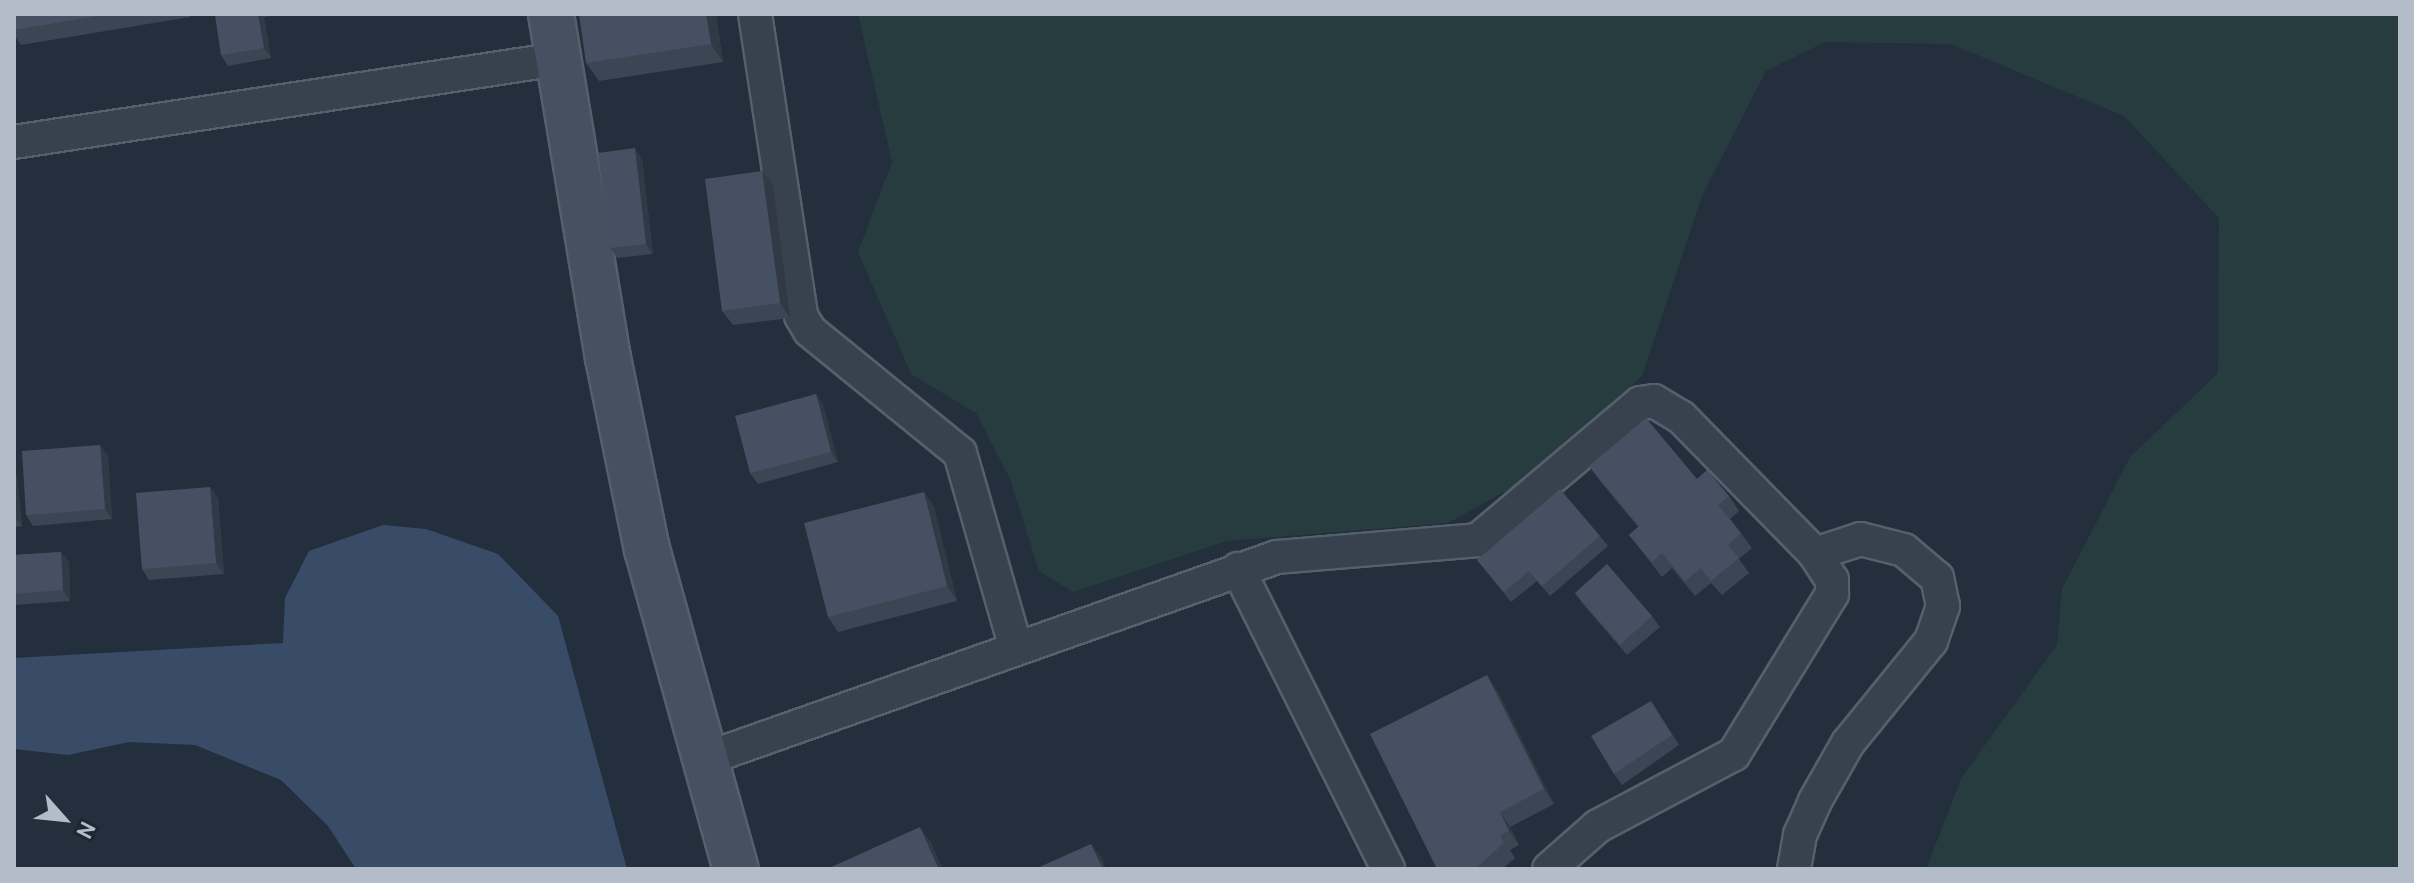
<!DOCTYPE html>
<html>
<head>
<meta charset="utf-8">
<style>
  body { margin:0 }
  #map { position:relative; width:2414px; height:883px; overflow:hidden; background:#242f3e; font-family:Cabin,sans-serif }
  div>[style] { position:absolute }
  .green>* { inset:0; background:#263c3f }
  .water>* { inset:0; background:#394c67 }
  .roads { filter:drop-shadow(2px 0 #565f6c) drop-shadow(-2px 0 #565f6c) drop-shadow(0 2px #565f6c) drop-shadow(0 -2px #565f6c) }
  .street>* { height:32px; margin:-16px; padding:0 16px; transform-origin:16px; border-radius:16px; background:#38414e }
  .secondary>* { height:44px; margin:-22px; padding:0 22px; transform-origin:22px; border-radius:22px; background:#465061 }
  .wall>* { inset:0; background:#3b4654 }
  .shaded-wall>* { inset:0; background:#303945 }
  .building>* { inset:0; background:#455162 }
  span { translate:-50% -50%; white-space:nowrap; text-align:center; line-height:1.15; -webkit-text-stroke:6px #1d2633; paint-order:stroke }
  .frame { position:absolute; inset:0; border:16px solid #b4bcc9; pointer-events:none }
  .north { position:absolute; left:24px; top:779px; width:80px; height:80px; -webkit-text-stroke:6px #1d2633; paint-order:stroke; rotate:117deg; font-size:22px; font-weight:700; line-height:32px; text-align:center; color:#b4bcc9 }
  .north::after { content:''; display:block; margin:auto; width:28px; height:36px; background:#b4bcc9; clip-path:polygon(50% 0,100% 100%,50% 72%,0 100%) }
</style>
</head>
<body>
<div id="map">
  <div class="green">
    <div style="clip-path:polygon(858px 14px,2400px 14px,2400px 869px,1926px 869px,1962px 777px,2057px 645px,2062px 589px,2130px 457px,2218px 373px,2219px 218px,2124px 116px,1951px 44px,1825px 42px,1766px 71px,1703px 194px,1642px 376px,1520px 483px,1448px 523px,1227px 541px,1073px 592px,1039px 571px,1010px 479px,976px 413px,911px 374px,858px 252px,892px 162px)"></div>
  </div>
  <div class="water">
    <div style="clip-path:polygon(383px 525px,426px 529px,498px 554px,558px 616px,627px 869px,356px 869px,328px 826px,281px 780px,195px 745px,129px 742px,68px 755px,14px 749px,14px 658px,283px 643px,285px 598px,309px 551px)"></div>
  </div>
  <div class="roads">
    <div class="street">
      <div style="left:755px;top:14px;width:305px;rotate:81.3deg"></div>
      <div style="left:801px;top:316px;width:17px;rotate:59deg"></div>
      <div style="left:810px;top:331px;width:193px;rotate:39.1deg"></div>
      <div style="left:960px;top:453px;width:203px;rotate:74deg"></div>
      <div style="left:14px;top:142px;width:550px;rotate:-8.67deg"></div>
      <div style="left:1238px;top:569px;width:335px;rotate:63.4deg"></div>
      <div style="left:705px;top:759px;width:607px;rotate:-19.45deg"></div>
      <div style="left:1277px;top:557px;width:202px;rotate:-4.8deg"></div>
      <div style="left:1478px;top:540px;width:212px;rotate:-40.2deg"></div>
      <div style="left:1640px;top:403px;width:14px;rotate:-8deg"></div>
      <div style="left:1654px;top:401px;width:31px;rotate:31deg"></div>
      <div style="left:1681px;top:417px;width:192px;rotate:45.6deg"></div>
      <div style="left:1815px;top:554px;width:31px;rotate:57deg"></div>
      <div style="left:1832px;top:580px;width:14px;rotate:90deg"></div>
      <div style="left:1832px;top:594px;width:188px;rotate:121.5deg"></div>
      <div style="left:1734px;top:754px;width:154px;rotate:152.1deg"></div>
      <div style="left:1598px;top:826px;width:65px;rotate:138.7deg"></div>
      <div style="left:1794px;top:869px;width:35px;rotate:-80deg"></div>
      <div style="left:1800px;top:835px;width:37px;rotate:-66deg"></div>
      <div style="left:1815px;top:801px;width:67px;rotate:-60.4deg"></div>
      <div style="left:1848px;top:743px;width:132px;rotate:-50.9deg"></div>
      <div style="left:1931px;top:641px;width:37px;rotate:-71deg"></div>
      <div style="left:1943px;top:606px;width:29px;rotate:-102deg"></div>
      <div style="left:1937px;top:578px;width:43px;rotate:-139.7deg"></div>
      <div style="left:1904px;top:550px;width:44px;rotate:-165.7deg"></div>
      <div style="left:1861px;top:539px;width:48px;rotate:161.9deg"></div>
    </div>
    <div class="secondary">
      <div style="left:551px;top:14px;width:349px;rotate:80.6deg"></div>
      <div style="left:608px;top:358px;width:195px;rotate:78.5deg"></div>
      <div style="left:647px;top:549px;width:332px;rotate:74.5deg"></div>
    </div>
  </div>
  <div class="wall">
    <div style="clip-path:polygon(14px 14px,189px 14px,190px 17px,21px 45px,14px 35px)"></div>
    <div style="clip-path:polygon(215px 14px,285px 14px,264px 17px,271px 58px,228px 66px,221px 55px)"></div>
    <div style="clip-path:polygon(716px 14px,723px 62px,599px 81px,586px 63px)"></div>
    <div style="clip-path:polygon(642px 159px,653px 254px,617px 258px,610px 248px)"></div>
    <div style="clip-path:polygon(762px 171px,773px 185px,790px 318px,733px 325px,722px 311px)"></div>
    <div style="clip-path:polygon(816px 394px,823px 405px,838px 462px,758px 484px,750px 473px)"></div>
    <div style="clip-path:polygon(100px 445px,108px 456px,112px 519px,33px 526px,26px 515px)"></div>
    <div style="clip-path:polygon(1589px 466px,1697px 479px,1729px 496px,1739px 511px,1730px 519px,1752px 548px,1739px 559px,1749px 573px,1722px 595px,1711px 583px,1695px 596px,1672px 568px,1662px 577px,1629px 535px,1638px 527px,1600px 481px)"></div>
    <div style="clip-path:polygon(14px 472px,17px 477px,22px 526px,14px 527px)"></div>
    <div style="clip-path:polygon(210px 487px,218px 498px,224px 574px,149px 580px,142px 569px)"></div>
    <div style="clip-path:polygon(924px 492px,934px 507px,957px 601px,838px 632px,828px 617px)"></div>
    <div style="clip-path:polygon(1600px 536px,1608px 546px,1550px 596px,1537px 581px,1511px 602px,1477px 560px)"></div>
    <div style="clip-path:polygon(61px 552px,69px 562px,70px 601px,14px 605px,14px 555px)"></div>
    <div style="clip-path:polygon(1575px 593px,1652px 616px,1660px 627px,1627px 655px,1582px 603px)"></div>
    <div style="clip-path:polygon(1497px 690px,1554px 804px,1510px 827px,1519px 845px,1510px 850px,1515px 858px,1502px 869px,1437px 869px)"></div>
    <div style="clip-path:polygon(1651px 701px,1679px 745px,1622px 785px,1614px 774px)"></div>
  </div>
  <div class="shaded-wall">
    <div style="clip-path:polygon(258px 14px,262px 14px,264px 17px,271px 58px,264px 48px)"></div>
    <div style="clip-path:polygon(706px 14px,716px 14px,723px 62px,711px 44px)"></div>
    <div style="clip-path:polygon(635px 148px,642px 159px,653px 254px,646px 244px)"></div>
    <div style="clip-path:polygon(762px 171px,773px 185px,790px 318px,780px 303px)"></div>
    <div style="clip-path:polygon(816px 394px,823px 405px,838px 462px,831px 452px)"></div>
    <div style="clip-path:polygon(100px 445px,108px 456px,112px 519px,105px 509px)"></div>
    <div style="clip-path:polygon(14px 472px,17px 477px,22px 526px,14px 516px)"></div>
    <div style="clip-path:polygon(210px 487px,218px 498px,224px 574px,216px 563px)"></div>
    <div style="clip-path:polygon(924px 492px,934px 507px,957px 601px,947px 586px)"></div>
    <div style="clip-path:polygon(61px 552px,69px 562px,70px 601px,63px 590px)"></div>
    <div style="clip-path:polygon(1487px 675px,1497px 690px,1554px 804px,1544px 789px)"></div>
    <div style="clip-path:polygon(1500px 812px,1510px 827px,1519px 845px,1509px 831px)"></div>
    <div style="clip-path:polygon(920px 827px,931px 842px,943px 869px,939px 869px)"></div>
    <div style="clip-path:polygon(1091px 844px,1102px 858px,1106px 869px,1103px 869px)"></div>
  </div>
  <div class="building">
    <div style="clip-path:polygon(14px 14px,109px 14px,14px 30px)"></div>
    <div style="clip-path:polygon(215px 14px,258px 14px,264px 48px,221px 55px)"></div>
    <div style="clip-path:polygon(579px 14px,706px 14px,711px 44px,586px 63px)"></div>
    <div style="clip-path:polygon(635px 148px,646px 244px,610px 248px,598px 153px)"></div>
    <div style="clip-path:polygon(762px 171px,780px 303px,722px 311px,705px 179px)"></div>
    <div style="clip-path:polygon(816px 394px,831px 452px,750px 473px,735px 416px)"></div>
    <div style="clip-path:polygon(1646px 418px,1697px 479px,1707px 470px,1729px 496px,1718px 505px,1741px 533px,1728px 545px,1739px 558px,1711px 581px,1701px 568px,1685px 581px,1662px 553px,1652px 562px,1629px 535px,1639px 526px,1589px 466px)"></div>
    <div style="clip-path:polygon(100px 445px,105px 509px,26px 515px,22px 451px)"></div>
    <div style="clip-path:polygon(210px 487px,216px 563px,142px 569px,136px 493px)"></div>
    <div style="clip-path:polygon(1560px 489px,1600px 536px,1542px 586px,1529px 571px,1504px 592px,1477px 560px)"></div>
    <div style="clip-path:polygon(924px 492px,947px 586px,828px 617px,804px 523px)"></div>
    <div style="clip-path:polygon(61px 552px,63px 590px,14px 594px,14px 555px)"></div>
    <div style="clip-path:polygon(1607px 564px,1652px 616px,1620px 645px,1575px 593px)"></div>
    <div style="clip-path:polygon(1487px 675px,1544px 789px,1500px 812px,1509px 831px,1500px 835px,1504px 843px,1475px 869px,1437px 869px,1370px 734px)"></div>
    <div style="clip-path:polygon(1651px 701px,1672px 735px,1614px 774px,1591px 736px)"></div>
    <div style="clip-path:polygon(920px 827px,939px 869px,827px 869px)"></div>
    <div style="clip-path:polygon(1091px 844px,1103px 869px,1035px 869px)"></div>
  </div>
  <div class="frame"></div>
  <div class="north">N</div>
</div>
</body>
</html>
